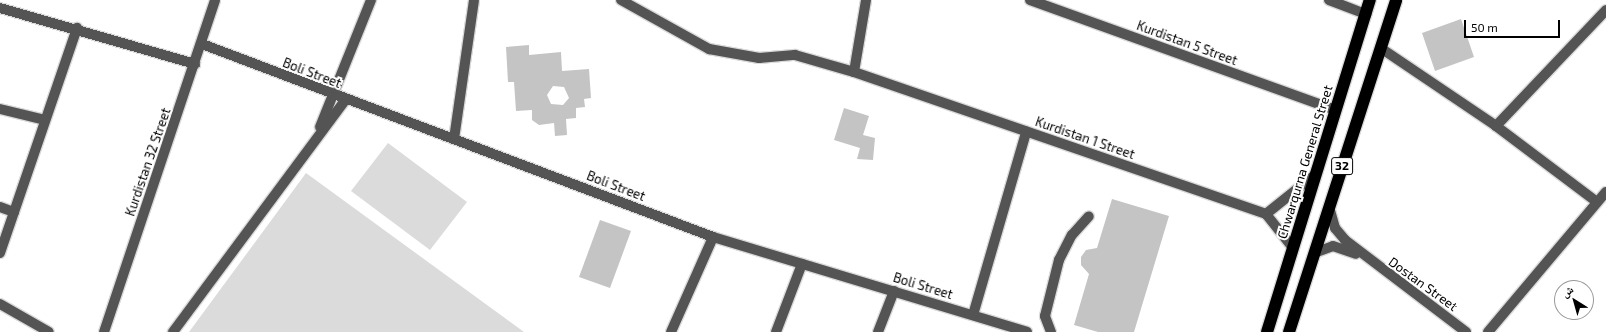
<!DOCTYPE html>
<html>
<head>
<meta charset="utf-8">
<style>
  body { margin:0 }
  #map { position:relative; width:1606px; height:332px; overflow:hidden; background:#fff; font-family:"Exo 2","Noto Naskh Arabic",sans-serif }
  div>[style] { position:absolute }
  .green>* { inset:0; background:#dbdbdb }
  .building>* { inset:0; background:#c4c4c4 }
  .roads { filter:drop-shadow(1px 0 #dbdbdb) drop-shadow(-1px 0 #dbdbdb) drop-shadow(0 1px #dbdbdb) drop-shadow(0 -1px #dbdbdb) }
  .minor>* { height:10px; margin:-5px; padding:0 5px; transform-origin:5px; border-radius:5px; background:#545454 }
  .highway>* { height:12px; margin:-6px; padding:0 6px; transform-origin:6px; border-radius:6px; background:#000 }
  span { translate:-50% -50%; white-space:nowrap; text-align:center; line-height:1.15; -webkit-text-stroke:4px #fff; paint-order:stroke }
  .shield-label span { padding:1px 3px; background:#fff; border:1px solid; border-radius:3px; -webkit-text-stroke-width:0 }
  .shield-label { font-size:12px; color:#000; font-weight:700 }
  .street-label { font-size:13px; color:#000 }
  .north { position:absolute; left:1554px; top:280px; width:40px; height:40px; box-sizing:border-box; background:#fff; border:1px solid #999; border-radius:50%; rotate:323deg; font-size:11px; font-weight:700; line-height:16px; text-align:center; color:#000 }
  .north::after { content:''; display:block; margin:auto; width:14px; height:18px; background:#000; clip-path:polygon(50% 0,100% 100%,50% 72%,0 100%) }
  .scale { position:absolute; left:1464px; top:20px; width:96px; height:18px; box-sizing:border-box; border:2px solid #000; border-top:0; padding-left:5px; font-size:12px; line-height:14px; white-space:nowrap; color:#000; -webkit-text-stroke:3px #fff; paint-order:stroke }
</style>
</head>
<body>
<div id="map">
  <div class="green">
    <div style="clip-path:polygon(388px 143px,467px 202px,430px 250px,351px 191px)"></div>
    <div style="clip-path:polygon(306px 173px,524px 332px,189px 332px)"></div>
  </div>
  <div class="building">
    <div style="clip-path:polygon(1461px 19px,1474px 57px,1435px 71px,1422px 33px)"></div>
    <div style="clip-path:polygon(evenodd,529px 45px,529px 55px,561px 52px,562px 71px,589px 69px,591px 98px,584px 99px,585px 107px,576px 108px,576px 118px,566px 119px,567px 135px,555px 136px,554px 123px,539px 125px,532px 120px,532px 110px,516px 111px,514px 82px,508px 82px,506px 47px,529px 45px,553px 86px,564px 87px,569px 98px,563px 105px,551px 104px,547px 95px,553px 86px)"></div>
    <div style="clip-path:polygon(844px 108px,869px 116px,863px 135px,875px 138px,873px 160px,857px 159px,860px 148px,834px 140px)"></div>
    <div style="clip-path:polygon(1112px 199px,1169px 216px,1134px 332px,1098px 332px,1074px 325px,1089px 274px,1081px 265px,1081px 257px,1086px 250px,1097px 248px)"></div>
    <div style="clip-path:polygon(600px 220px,631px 231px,610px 288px,579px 277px)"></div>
  </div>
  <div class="roads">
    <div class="minor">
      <div style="left:621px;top:0;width:101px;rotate:29.1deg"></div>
      <div style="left:709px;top:49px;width:51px;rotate:10.2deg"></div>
      <div style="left:759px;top:58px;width:36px;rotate:-5deg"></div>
      <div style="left:795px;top:55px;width:61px;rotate:16.1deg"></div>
      <div style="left:854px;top:72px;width:436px;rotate:19deg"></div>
      <div style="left:1266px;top:214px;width:43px;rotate:51.5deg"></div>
      <div style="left:1030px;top:0;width:324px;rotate:19.8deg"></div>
      <div style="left:1329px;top:0;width:40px;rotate:21deg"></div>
      <div style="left:0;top:8px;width:203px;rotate:16deg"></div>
      <div style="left:202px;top:44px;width:546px;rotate:20.69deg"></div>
      <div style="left:713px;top:237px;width:328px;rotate:16.8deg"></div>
      <div style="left:1382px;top:49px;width:138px;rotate:34deg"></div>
      <div style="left:1496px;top:126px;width:126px;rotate:37deg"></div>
      <div style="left:854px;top:72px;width:73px;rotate:-80.5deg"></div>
      <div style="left:0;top:109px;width:46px;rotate:13.7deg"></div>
      <div style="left:1496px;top:126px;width:160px;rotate:-46.5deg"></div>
      <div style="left:320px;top:127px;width:137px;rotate:-68.1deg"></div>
      <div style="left:454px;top:139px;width:140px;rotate:-81.8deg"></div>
      <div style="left:0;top:207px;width:15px;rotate:20deg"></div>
      <div style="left:1329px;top:207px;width:22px;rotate:74deg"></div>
      <div style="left:1335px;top:228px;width:16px;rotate:50deg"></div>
      <div style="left:1345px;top:240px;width:152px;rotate:37.2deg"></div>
      <div style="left:1266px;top:214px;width:64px;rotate:-38.7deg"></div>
      <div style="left:0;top:253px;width:238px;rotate:-71.1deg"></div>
      <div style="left:1314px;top:253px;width:20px;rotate:-20deg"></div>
      <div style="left:1333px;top:246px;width:24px;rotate:19deg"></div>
      <div style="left:0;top:304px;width:56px;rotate:29.7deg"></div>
      <div style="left:973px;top:315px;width:191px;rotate:-73.8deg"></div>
      <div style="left:104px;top:332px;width:350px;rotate:-71.5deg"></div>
      <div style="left:173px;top:332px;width:289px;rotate:-53.4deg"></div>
      <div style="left:671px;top:332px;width:104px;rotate:-66.1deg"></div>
      <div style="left:776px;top:332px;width:73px;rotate:-69.1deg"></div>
      <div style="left:878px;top:332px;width:44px;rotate:-68.7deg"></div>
      <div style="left:1051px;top:332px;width:17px;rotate:-111deg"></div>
      <div style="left:1045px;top:316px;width:58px;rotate:-76deg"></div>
      <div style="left:1059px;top:260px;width:28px;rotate:-63deg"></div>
      <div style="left:1072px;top:235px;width:25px;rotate:-48deg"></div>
      <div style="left:1488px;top:332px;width:183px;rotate:-49.9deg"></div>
    </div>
    <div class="highway">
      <div style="left:1267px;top:332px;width:348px;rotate:-72.8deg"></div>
      <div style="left:1289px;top:332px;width:349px;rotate:-72.1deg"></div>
    </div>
  </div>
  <div class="shield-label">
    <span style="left:1342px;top:166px">32</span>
  </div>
  <div class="street-label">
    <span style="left:1187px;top:43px;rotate:20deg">Kurdistan 5 Street</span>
    <span style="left:312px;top:73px;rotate:21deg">Boli Street</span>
    <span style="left:1085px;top:138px;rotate:19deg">Kurdistan 1 Street</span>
    <span style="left:148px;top:162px;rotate:-71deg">Kurdistan 32 Street</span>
    <span style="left:1305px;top:162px;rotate:-73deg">Chwarqurna General Street</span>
    <span style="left:616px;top:186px;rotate:21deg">Boli Street</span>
    <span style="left:1423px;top:284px;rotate:36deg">Dostan Street</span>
    <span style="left:923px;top:286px;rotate:17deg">Boli Street</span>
  </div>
  <div class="north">ش</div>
  <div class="scale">50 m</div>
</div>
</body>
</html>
